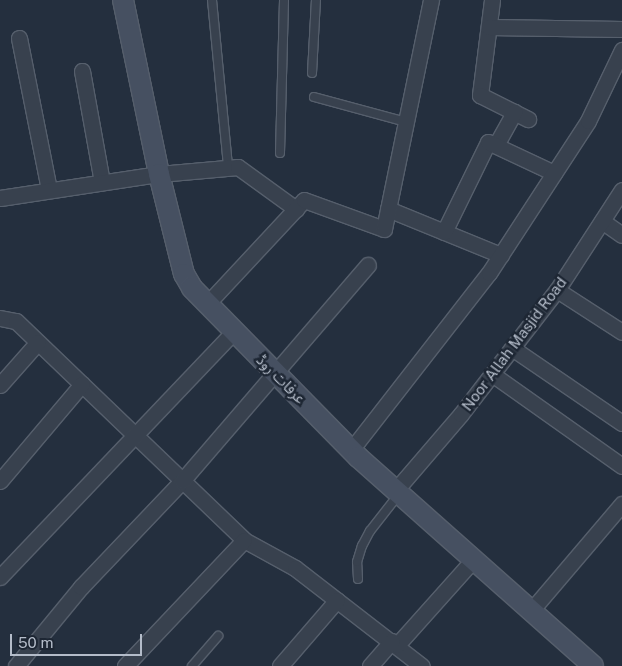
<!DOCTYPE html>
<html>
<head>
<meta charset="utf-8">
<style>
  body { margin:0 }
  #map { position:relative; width:622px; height:666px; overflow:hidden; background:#242f3e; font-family:"Public Sans","Noto Sans Arabic",sans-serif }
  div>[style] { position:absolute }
  .roads { filter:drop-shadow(1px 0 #565f6c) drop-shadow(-1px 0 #565f6c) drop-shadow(0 1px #565f6c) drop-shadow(0 -1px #565f6c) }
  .lane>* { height:8px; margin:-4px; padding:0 4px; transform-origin:4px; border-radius:4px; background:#38414e }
  .street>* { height:15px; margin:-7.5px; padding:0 7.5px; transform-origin:7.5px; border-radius:7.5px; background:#38414e }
  .secondary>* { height:20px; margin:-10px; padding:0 10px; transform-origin:10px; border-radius:10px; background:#465061 }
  span { translate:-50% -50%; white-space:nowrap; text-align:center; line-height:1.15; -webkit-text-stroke:5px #1d2633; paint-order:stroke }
  .street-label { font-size:15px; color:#b4bcc9 }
  .scale { position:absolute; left:10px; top:634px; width:132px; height:22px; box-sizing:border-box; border:2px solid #b4bcc9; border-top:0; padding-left:6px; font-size:15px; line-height:18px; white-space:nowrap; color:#b4bcc9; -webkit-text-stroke:4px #1d2633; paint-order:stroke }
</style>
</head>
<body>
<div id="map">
  <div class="roads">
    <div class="lane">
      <div style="left:212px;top:0;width:168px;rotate:84.5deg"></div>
      <div style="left:312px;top:73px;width:73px;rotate:-86.9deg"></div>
      <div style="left:314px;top:97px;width:95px;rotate:15.2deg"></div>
      <div style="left:280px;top:153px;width:153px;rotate:-88.5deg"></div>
      <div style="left:358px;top:579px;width:17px;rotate:-93deg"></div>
      <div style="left:357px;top:562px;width:17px;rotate:-73deg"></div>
      <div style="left:362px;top:546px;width:17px;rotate:-62deg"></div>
      <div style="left:370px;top:531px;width:47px;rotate:-51.9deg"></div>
      <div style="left:192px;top:666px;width:40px;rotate:-49deg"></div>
    </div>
    <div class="street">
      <div style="left:492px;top:0;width:96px;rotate:97.2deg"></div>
      <div style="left:480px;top:95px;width:54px;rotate:26.6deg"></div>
      <div style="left:489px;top:27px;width:133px;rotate:0.9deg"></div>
      <div style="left:19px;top:38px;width:155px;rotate:78.8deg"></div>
      <div style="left:82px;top:71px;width:113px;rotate:79.8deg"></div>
      <div style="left:496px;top:145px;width:38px;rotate:-61deg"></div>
      <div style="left:0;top:198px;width:161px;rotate:-8.6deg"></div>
      <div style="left:159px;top:174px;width:79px;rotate:-5.1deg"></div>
      <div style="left:238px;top:167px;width:72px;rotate:35.9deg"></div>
      <div style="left:388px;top:209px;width:122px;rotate:22.2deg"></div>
      <div style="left:602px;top:221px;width:24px;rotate:35deg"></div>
      <div style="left:444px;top:232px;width:100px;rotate:-63.9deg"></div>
      <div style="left:488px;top:142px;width:73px;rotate:25.2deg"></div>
      <div style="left:557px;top:290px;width:77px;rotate:32.9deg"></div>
      <div style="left:207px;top:304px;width:142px;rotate:-47deg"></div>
      <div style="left:304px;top:200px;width:85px;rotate:19.9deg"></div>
      <div style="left:384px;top:229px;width:234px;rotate:-78.4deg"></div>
      <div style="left:0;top:318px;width:16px;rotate:11deg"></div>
      <div style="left:16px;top:321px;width:316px;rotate:43.8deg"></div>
      <div style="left:244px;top:540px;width:58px;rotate:28.8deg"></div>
      <div style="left:295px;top:568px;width:160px;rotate:37.7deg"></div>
      <div style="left:512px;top:348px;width:133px;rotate:34.3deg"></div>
      <div style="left:492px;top:374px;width:159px;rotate:35.3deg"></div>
      <div style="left:0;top:385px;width:57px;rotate:-48.5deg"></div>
      <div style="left:351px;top:450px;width:224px;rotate:-52.1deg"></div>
      <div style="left:489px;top:273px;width:181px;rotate:-56.9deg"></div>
      <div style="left:588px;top:121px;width:79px;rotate:-64.4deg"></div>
      <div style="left:0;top:481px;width:127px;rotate:-49.8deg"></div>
      <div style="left:395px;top:491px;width:101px;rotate:-49.4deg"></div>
      <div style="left:461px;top:414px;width:157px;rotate:-52.3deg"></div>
      <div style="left:557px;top:290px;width:119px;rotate:-57deg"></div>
      <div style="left:0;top:577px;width:340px;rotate:-46.4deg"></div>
      <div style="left:530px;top:612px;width:142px;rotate:-49.6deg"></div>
      <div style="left:397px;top:645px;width:114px;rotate:-48.2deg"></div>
      <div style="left:16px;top:666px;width:102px;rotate:-50.6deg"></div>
      <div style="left:81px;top:587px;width:146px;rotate:-46.4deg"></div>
      <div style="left:182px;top:481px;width:285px;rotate:-49.3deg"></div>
      <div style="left:125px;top:666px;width:173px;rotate:-46.6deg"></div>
      <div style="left:280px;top:666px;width:87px;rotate:-49.2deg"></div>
      <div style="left:370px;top:666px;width:33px;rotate:-49deg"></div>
    </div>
    <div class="secondary">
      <div style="left:123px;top:0;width:178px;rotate:78.3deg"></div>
      <div style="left:159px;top:174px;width:103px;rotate:76deg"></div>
      <div style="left:184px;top:274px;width:16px;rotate:60deg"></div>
      <div style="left:192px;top:288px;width:237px;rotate:45.5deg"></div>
      <div style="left:358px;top:457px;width:314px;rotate:41.6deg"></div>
    </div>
  </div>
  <div class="street-label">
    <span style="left:514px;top:344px;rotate:-53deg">Noor Allah Masjid Road</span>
    <span style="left:281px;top:379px;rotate:45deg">عرفات روڈ</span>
  </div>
  <div class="scale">50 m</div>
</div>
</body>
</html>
